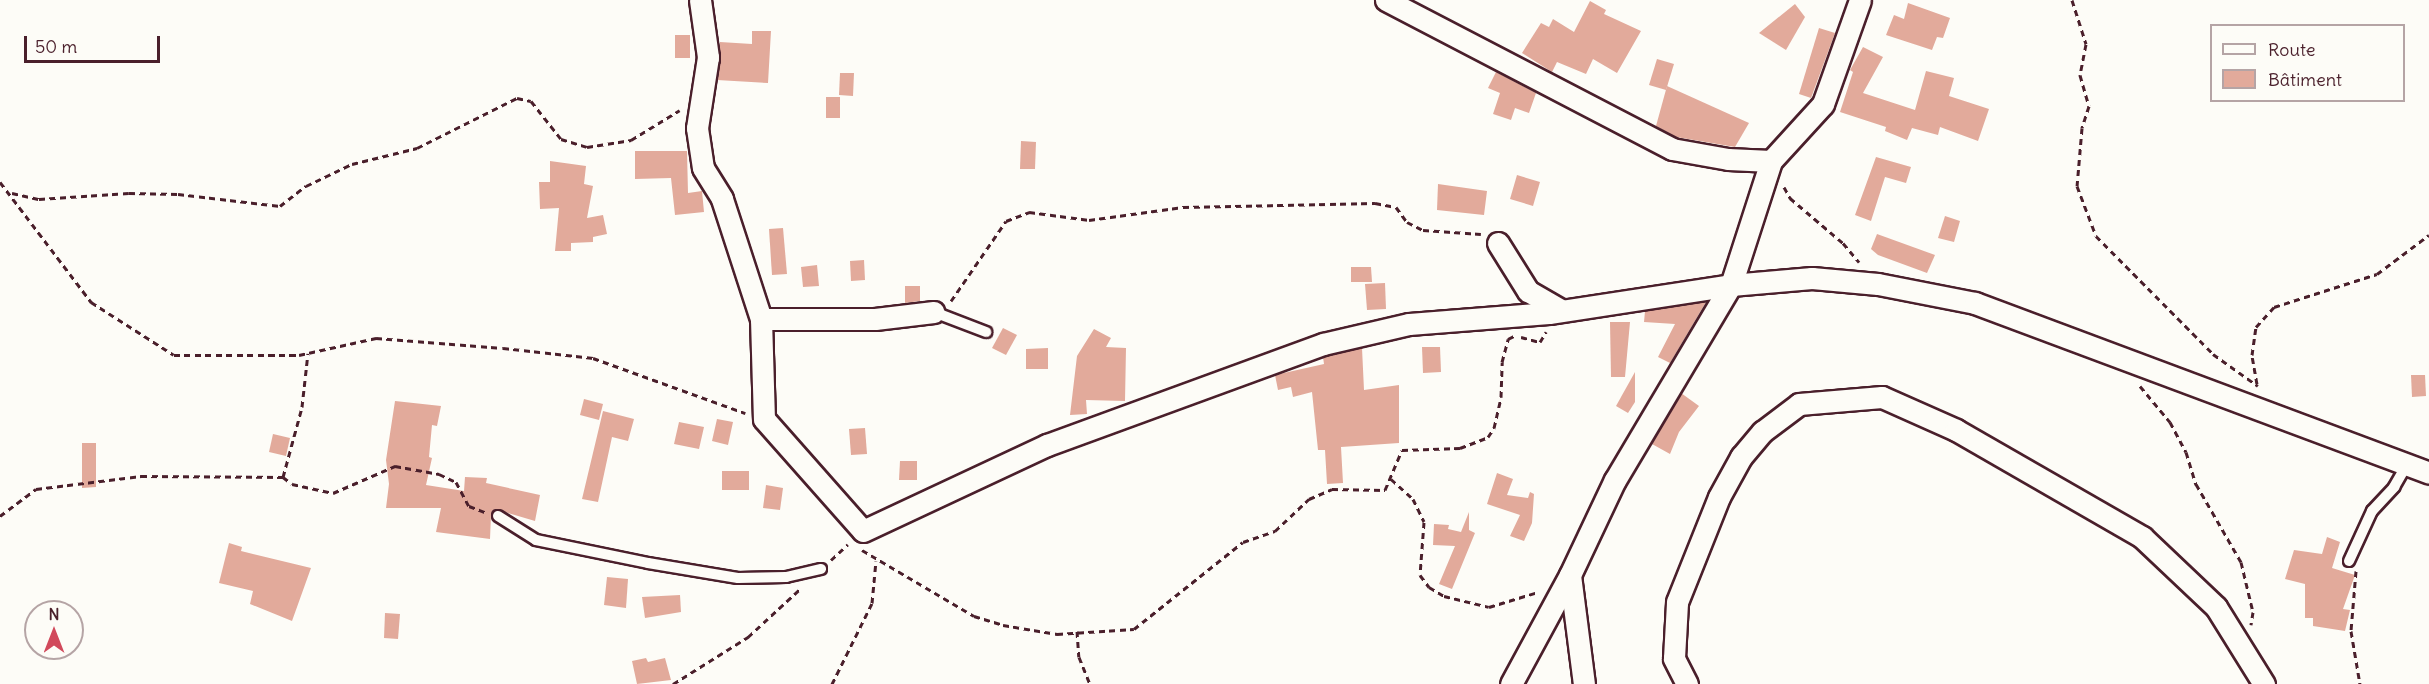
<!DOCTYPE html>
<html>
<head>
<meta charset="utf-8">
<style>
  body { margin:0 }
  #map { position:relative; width:2429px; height:684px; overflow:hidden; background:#fdfcf7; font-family:Delius,sans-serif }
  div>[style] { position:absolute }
  .building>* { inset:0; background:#e2aa9b }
  .path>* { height:3px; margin-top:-1.5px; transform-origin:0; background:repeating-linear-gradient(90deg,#4a1f2b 0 6px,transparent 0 10.5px) }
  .roads { filter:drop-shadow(2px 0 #4a1f2b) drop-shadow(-2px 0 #4a1f2b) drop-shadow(0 2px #4a1f2b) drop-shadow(0 -2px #4a1f2b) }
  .service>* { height:10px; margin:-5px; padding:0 5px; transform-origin:5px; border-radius:5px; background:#fdfcf7 }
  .minor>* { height:21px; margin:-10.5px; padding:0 10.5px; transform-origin:10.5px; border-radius:10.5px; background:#fdfcf7 }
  span { translate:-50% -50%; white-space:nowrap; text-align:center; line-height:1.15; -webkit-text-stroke:4.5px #fdfcf7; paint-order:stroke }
  .legend { position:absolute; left:2210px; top:24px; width:195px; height:78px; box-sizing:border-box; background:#fdfcf7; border:2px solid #b5a4a5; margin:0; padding:8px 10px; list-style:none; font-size:18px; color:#4a1f2b }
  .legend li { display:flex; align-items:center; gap:12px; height:30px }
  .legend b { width:30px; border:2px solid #b5a4a5 }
  .north { position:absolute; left:24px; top:600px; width:60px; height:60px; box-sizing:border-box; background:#fdfcf7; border:2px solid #b5a4a5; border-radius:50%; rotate:0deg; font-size:16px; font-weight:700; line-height:24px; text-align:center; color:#4a1f2b }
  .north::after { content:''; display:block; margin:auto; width:21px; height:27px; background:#d1495b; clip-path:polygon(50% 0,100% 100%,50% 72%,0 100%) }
  .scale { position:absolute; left:24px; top:36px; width:136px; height:27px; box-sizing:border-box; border:3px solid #4a1f2b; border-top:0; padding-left:8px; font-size:18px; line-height:21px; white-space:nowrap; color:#4a1f2b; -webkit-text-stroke:4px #fdfcf7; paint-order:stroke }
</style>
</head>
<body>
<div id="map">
  <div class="building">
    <div style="clip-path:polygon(1590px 1px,1606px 10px,1604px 14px,1641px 31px,1617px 73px,1593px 59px,1586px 74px,1557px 62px,1552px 72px,1522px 53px,1541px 23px,1549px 27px,1553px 19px,1574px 32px)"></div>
    <div style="clip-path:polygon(1908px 3px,1950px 18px,1943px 38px,1937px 37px,1932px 50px,1886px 35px,1894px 15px,1904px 19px)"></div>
    <div style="clip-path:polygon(1795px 4px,1805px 17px,1786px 50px,1759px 33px)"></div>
    <div style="clip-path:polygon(1819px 28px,1835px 33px,1811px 98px,1799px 94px)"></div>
    <div style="clip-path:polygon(752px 31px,771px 31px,768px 83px,717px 80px,720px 42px,752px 44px)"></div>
    <div style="clip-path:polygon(675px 35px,690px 35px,690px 58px,675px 58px)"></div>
    <div style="clip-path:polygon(1863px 47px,1883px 57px,1863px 93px,1915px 110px,1926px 71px,1954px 78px,1949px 96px,1989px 109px,1978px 141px,1940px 127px,1938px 135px,1912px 128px,1907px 140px,1885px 131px,1886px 127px,1840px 112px,1853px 72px,1850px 70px)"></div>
    <div style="clip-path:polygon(1657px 59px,1674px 64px,1666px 90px,1649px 85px)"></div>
    <div style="clip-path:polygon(1496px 72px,1536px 93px,1529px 113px,1515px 108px,1511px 120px,1493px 114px,1500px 93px,1488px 88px)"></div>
    <div style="clip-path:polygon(840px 73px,854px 73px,853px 96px,839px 95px)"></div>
    <div style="clip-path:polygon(1667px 86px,1749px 123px,1735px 147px,1676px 137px,1656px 126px)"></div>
    <div style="clip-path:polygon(826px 97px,840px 97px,840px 118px,826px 118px)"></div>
    <div style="clip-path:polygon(1021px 141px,1036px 142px,1035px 169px,1020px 169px)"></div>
    <div style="clip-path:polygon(635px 151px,687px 151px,688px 193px,702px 191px,704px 212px,675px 215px,671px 178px,635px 179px)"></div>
    <div style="clip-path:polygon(1876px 157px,1911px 167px,1906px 183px,1885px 177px,1871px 221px,1855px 215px)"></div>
    <div style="clip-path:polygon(550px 161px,586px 166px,584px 184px,593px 186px,587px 218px,603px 215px,607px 234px,593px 237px,593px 242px,571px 243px,571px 251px,555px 251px,559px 208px,540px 209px,539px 182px,550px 182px)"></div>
    <div style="clip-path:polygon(1517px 175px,1540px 182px,1533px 206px,1510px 199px)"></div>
    <div style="clip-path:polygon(1438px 184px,1487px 191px,1484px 215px,1437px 210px)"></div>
    <div style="clip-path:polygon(1945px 216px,1960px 221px,1954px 242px,1938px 238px)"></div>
    <div style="clip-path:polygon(783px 228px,787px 274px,772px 275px,769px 229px)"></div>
    <div style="clip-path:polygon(1877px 234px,1935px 255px,1927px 273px,1878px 255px,1871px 249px)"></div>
    <div style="clip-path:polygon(864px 260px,865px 280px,851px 281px,850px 261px)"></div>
    <div style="clip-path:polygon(817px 265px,819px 286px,803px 287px,801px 267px)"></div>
    <div style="clip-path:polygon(1351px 267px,1371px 267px,1372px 282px,1351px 282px)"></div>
    <div style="clip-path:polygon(1385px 283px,1386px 309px,1367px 310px,1365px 284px)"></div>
    <div style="clip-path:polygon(905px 286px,920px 286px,920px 301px,905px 303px)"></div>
    <div style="clip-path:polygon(1706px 302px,1670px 363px,1658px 357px,1675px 324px,1644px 322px,1645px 311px)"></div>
    <div style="clip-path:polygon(1610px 322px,1630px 322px,1625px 377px,1611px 377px)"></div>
    <div style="clip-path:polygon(1003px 328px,1017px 335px,1006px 355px,992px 348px)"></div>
    <div style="clip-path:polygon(1094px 329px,1111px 338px,1106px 347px,1126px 348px,1125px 401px,1086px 400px,1087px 414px,1070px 415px,1077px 356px)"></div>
    <div style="clip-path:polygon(1422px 347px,1440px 347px,1441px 372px,1423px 373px)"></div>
    <div style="clip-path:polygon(1048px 348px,1048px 369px,1026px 369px,1026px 349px)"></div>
    <div style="clip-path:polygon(1362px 348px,1364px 390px,1399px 385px,1399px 443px,1341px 447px,1343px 483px,1327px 484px,1325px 450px,1318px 450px,1312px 392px,1293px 397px,1291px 387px,1278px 390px,1275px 375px,1324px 364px,1323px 357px)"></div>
    <div style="clip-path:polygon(1635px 372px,1635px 402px,1628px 413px,1616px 406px)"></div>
    <div style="clip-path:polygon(2411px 375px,2425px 375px,2426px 396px,2412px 397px)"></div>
    <div style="clip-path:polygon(1681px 393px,1699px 406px,1679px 432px,1670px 454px,1652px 444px)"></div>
    <div style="clip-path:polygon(584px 399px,603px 404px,599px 420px,580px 415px)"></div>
    <div style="clip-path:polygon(395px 401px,441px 406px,437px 426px,432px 425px,429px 457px,432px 458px,426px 485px,464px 491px,465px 477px,487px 478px,486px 483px,540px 495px,535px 521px,495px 509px,491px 515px,490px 539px,436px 532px,441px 508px,386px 508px,389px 484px,386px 460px)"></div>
    <div style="clip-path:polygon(603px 411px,634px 419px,628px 441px,612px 437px,598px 502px,582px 499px)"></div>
    <div style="clip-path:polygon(717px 419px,733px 422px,728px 445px,712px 441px)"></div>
    <div style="clip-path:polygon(679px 422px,704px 427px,699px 449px,674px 444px)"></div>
    <div style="clip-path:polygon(865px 428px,867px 454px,851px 455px,849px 429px)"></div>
    <div style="clip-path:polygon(273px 434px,290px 438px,286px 456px,269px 452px)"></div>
    <div style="clip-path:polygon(82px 443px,96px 443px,96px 487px,82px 488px)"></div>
    <div style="clip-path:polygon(900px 461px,917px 461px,917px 480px,899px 480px)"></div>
    <div style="clip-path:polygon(722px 471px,749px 471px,749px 490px,722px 490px)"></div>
    <div style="clip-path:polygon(1497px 473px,1513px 479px,1507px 495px,1528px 498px,1530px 492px,1534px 494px,1532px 523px,1524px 541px,1510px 536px,1520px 515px,1487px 504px)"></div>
    <div style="clip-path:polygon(766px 485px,783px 488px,780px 510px,763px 508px)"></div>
    <div style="clip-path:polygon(1469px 512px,1469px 530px,1475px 533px,1452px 589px,1439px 584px,1455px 546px,1433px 545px,1434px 524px,1449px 525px,1448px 529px,1461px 532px)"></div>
    <div style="clip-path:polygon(2327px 537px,2340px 542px,2332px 568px,2355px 575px,2343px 609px,2350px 610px,2345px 631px,2313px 626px,2313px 618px,2305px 618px,2305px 584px,2285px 579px,2294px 550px,2322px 554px)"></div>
    <div style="clip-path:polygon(229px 543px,242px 547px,241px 551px,311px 568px,292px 621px,250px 604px,253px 591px,219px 583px)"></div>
    <div style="clip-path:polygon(607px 577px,628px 579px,626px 608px,604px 605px)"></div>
    <div style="clip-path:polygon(680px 595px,681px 612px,645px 618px,642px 597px)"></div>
    <div style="clip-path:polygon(385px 613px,400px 614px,398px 639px,384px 638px)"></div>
    <div style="clip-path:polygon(646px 658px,648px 662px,665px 658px,671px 680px,637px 684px,632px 661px)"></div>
  </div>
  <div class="path">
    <div style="left:2072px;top:0;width:46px;rotate:72.3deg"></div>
    <div style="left:2086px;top:44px;width:32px;rotate:101deg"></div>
    <div style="left:2080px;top:75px;width:32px;rotate:74deg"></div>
    <div style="left:2089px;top:106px;width:23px;rotate:108deg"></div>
    <div style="left:2082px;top:128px;width:58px;rotate:94.9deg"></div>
    <div style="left:2077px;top:186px;width:53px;rotate:69.2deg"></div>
    <div style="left:2096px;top:236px;width:166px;rotate:45.2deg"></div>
    <div style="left:2213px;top:354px;width:55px;rotate:35.4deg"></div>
    <div style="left:0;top:182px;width:151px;rotate:52.8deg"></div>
    <div style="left:91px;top:302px;width:98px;rotate:32.6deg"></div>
    <div style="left:174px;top:355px;width:125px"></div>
    <div style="left:299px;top:355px;width:79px;rotate:-12.4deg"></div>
    <div style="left:376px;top:338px;width:127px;rotate:4.5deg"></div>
    <div style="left:503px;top:348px;width:91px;rotate:6.3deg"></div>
    <div style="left:593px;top:358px;width:162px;rotate:19.9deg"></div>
    <div style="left:1784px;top:187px;width:13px;rotate:61deg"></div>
    <div style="left:1790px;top:198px;width:70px;rotate:40.3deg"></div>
    <div style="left:1843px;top:243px;width:25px;rotate:50deg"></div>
    <div style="left:12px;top:193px;width:28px;rotate:13deg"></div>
    <div style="left:39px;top:199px;width:90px;rotate:-3.8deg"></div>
    <div style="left:129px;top:193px;width:49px;rotate:1.2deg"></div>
    <div style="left:178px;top:194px;width:103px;rotate:6.7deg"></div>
    <div style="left:280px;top:206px;width:33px;rotate:-38deg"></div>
    <div style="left:306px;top:186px;width:51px;rotate:-25.6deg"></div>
    <div style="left:352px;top:164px;width:67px;rotate:-13.8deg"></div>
    <div style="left:417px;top:148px;width:112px;rotate:-26.6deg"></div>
    <div style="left:517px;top:98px;width:14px;rotate:12deg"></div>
    <div style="left:531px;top:101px;width:48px;rotate:51.7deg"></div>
    <div style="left:561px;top:139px;width:27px;rotate:17deg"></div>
    <div style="left:587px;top:147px;width:45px;rotate:-9deg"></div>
    <div style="left:631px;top:140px;width:57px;rotate:-31.5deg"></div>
    <div style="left:951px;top:301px;width:97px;rotate:-55.5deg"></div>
    <div style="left:1006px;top:221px;width:25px;rotate:-21deg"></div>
    <div style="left:1029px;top:212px;width:61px;rotate:7.6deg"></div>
    <div style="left:1089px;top:220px;width:95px;rotate:-7.9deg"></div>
    <div style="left:1183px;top:207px;width:192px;rotate:-1.2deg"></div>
    <div style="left:1375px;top:203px;width:21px;rotate:11deg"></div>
    <div style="left:1396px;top:207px;width:19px;rotate:54deg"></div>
    <div style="left:1407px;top:222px;width:18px;rotate:27deg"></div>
    <div style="left:1423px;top:230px;width:58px;rotate:3.9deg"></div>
    <div style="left:1521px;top:337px;width:20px;rotate:15deg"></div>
    <div style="left:1540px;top:342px;width:12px;rotate:-59deg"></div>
    <div style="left:2257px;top:384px;width:29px;rotate:-100deg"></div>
    <div style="left:2252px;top:355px;width:28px;rotate:-82deg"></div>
    <div style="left:2256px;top:327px;width:27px;rotate:-48deg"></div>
    <div style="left:2274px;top:307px;width:108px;rotate:-17.8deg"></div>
    <div style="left:2377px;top:274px;width:65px;rotate:-36.9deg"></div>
    <div style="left:2140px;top:386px;width:47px;rotate:50.2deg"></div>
    <div style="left:2170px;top:422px;width:34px;rotate:62deg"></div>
    <div style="left:2186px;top:452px;width:34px;rotate:73deg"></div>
    <div style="left:2196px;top:484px;width:90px;rotate:60deg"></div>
    <div style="left:2241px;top:562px;width:51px;rotate:76.5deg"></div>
    <div style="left:2253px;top:612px;width:13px;rotate:99deg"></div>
    <div style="left:283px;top:477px;width:11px;rotate:38deg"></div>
    <div style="left:292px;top:484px;width:42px;rotate:12.4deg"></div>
    <div style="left:333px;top:493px;width:68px;rotate:-23.5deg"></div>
    <div style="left:395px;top:466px;width:45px;rotate:10.3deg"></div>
    <div style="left:439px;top:474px;width:19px;rotate:25deg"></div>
    <div style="left:456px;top:482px;width:27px;rotate:62deg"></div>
    <div style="left:469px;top:506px;width:17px;rotate:21deg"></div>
    <div style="left:1391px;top:479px;width:30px;rotate:42deg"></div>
    <div style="left:1413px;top:499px;width:25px;rotate:64deg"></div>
    <div style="left:1424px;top:522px;width:53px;rotate:94.3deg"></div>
    <div style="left:1420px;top:575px;width:15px;rotate:53deg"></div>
    <div style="left:1429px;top:587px;width:17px;rotate:31deg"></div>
    <div style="left:1444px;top:596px;width:46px;rotate:13.7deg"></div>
    <div style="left:1489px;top:607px;width:51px;rotate:-17deg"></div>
    <div style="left:0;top:516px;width:45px;rotate:-36.9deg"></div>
    <div style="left:36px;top:489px;width:106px;rotate:-7.1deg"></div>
    <div style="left:141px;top:476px;width:142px;rotate:0.4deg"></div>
    <div style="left:283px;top:477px;width:73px;rotate:-74.8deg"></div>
    <div style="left:302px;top:407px;width:54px;rotate:-83.7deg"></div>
    <div style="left:862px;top:550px;width:130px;rotate:30.5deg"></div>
    <div style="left:974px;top:616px;width:30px;rotate:17deg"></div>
    <div style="left:1003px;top:625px;width:55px;rotate:9.5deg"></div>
    <div style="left:1057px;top:634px;width:77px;rotate:-3.7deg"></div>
    <div style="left:1134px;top:629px;width:139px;rotate:-38.6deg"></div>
    <div style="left:1243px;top:542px;width:34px;rotate:-19deg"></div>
    <div style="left:1275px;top:531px;width:47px;rotate:-43.3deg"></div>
    <div style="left:1309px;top:499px;width:25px;rotate:-23deg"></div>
    <div style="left:1332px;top:489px;width:53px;rotate:1.1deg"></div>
    <div style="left:1385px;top:490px;width:43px;rotate:-67deg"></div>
    <div style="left:1402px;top:450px;width:58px;rotate:-2deg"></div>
    <div style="left:1460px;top:448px;width:30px;rotate:-21deg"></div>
    <div style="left:1488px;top:437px;width:11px;rotate:-56deg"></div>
    <div style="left:1494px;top:428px;width:32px;rotate:-77deg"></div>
    <div style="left:1501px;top:397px;width:35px;rotate:-88deg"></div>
    <div style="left:1502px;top:362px;width:24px;rotate:-75deg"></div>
    <div style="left:1508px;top:339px;width:7px;rotate:-27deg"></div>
    <div style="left:831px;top:560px;width:23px;rotate:-43deg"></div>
    <div style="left:2356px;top:571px;width:60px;rotate:94.8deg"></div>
    <div style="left:2351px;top:631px;width:54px;rotate:80.4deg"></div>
    <div style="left:1077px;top:631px;width:26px;rotate:86deg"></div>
    <div style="left:1079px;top:657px;width:29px;rotate:68deg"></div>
    <div style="left:673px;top:684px;width:89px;rotate:-32.1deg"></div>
    <div style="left:748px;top:637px;width:71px;rotate:-42.7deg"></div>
    <div style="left:832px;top:684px;width:90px;rotate:-63.7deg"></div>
    <div style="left:872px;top:603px;width:42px;rotate:-84.6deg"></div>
  </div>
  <div class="roads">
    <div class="service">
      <div style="left:934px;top:312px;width:56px;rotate:21deg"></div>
      <div style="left:498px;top:516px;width:45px;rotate:32.3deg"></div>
      <div style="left:536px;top:540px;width:114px;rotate:11.6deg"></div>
      <div style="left:648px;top:563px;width:91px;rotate:9.5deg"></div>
      <div style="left:738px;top:578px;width:48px;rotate:-1.2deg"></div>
      <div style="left:786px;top:577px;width:36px;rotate:-13deg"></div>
      <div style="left:2349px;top:561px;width:55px;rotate:-65.3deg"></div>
      <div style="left:2372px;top:511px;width:33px;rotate:-47deg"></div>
      <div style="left:2394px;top:487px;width:24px;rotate:-60deg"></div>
    </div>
    <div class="minor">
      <div style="left:700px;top:0;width:58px;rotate:82deg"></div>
      <div style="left:708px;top:57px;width:72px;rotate:98.8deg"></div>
      <div style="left:697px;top:128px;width:40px;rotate:81.5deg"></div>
      <div style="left:703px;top:168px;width:36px;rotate:58deg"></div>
      <div style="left:722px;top:199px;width:126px;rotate:72deg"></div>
      <div style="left:761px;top:319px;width:100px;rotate:88.3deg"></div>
      <div style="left:764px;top:419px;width:149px;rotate:48.5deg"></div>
      <div style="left:863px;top:531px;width:203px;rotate:-25.1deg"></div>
      <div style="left:1047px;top:445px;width:294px;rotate:-20.1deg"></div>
      <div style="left:1323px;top:344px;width:88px;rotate:-13.1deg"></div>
      <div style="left:1409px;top:324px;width:140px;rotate:-4.5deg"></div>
      <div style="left:1549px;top:313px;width:184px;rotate:-8.7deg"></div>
      <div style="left:1731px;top:285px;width:81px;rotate:-4.9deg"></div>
      <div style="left:1812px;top:278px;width:66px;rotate:5.2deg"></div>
      <div style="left:1878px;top:284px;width:99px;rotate:11.1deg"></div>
      <div style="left:1975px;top:303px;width:485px;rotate:20.5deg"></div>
      <div style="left:1386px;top:0;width:322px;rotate:27.5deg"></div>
      <div style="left:1672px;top:149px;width:57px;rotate:10.1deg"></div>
      <div style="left:1728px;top:159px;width:43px;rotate:2.7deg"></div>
      <div style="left:1498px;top:243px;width:57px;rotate:58deg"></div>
      <div style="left:1528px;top:291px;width:38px;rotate:30deg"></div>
      <div style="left:761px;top:319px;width:114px"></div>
      <div style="left:875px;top:319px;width:59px;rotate:-6.8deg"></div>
      <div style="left:1570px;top:575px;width:110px;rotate:82.7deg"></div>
      <div style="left:1511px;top:684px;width:124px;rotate:-61.6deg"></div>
      <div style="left:1570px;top:575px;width:105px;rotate:-64.7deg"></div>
      <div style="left:1615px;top:480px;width:227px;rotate:-59.3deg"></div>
      <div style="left:1731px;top:285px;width:130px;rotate:-72.1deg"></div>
      <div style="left:1771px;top:161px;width:77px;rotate:-47.6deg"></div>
      <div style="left:1823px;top:104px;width:110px;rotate:-70.4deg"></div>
      <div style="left:1687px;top:684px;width:29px;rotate:-117deg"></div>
      <div style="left:1674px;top:658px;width:56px;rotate:-86.9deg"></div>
      <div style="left:1677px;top:602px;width:113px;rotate:-68.2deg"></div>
      <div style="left:1719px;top:497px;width:46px;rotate:-61.2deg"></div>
      <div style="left:1741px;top:457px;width:33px;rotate:-50deg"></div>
      <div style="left:1762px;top:432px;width:46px;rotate:-37.1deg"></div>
      <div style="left:1799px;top:404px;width:83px;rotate:-4.8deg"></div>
      <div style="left:1882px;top:397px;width:81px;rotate:24deg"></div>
      <div style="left:1956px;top:430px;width:215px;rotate:29.9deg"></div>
      <div style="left:2142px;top:537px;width:102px;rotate:43.4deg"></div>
      <div style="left:2216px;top:607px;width:91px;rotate:58.1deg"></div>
    </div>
  </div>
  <ul class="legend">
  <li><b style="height:8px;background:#fdfcf7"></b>Route</li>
  <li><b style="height:16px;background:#e2aa9b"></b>Bâtiment</li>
  </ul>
  <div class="north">N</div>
  <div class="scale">50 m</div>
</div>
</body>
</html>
